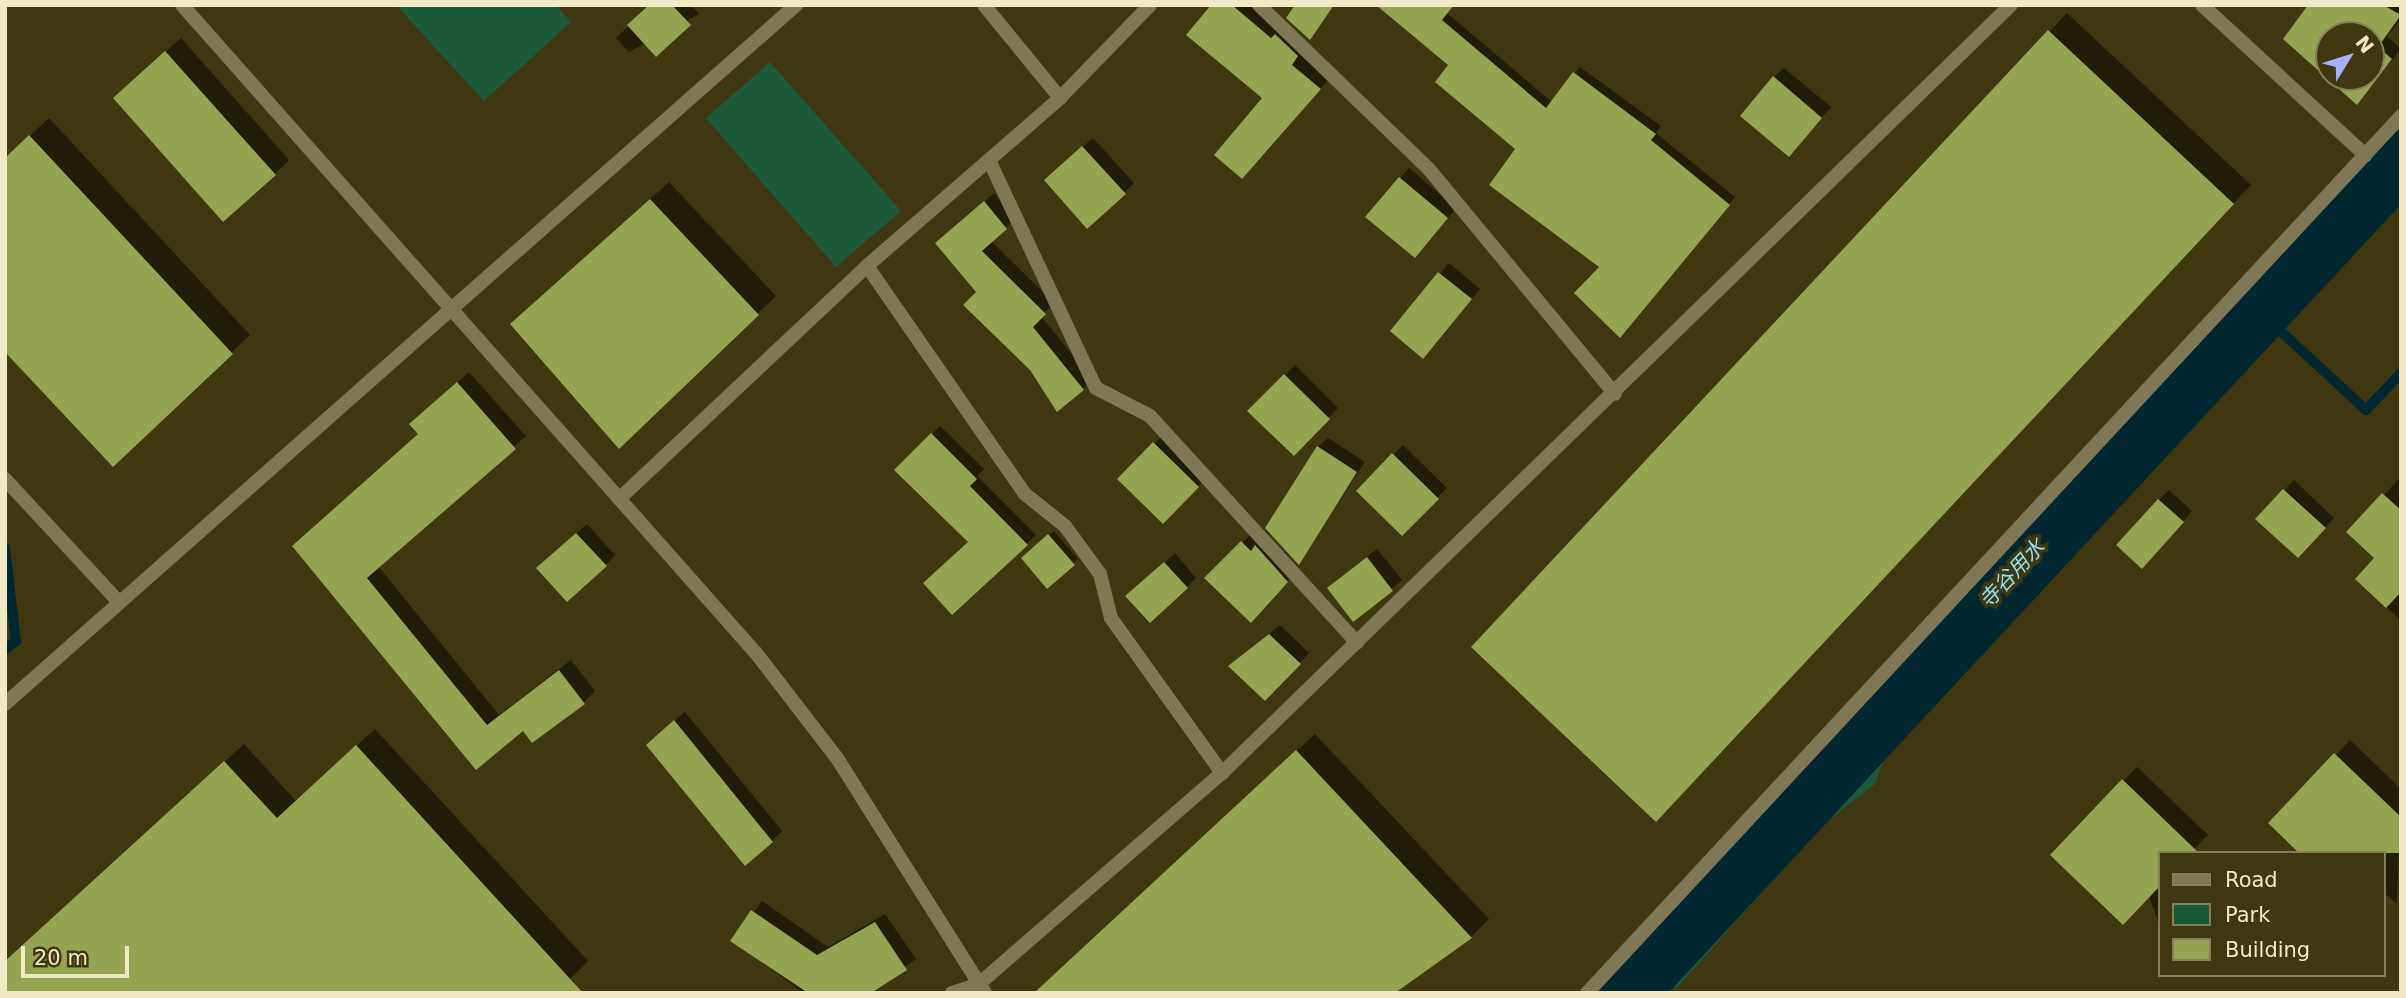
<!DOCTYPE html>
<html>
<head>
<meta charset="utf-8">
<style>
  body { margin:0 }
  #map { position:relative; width:2406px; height:998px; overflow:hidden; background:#3f3710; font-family:"DejaVu Sans","Noto Sans JP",sans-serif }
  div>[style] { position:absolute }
  .green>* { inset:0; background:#1c593a }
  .shadow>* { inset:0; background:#0007 }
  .stream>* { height:10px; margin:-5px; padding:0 5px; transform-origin:5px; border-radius:5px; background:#012730 }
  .river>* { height:65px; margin:-32.5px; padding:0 32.5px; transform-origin:32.5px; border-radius:32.5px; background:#012730 }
  .building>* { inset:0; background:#95a451 }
  .minor>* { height:14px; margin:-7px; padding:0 7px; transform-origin:7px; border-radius:7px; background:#7f7856 }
  .tertiary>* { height:14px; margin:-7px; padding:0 7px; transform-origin:7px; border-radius:7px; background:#7f7856 }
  span { translate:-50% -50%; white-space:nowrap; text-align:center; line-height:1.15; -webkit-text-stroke:7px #3f3710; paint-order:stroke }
  .water-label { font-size:21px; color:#8fdff5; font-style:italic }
  .frame { position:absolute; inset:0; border:7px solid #f1e9c6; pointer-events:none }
  .legend { position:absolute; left:2158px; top:851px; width:228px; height:126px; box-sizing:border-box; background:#3f3710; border:2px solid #867e59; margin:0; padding:9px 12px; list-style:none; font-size:21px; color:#f1e9c6 }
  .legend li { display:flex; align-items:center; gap:14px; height:35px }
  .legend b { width:35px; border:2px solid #867e59 }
  .north { position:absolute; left:2315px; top:21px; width:70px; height:70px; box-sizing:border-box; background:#3f3710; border:2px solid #867e59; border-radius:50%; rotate:52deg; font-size:19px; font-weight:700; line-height:28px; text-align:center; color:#f1e9c6 }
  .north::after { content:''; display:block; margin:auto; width:24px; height:32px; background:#a6b1fc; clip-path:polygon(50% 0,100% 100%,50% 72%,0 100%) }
  .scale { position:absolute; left:21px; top:946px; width:108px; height:32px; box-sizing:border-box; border:4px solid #f1e9c6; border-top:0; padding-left:9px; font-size:21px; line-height:24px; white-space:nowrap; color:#f1e9c6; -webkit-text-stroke:5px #3f3710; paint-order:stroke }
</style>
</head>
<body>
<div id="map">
  <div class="green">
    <div style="clip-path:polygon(396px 5px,556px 5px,571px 22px,484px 101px)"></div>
    <div style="clip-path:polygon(770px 62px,901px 211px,836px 267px,706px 118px)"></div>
    <div style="clip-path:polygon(1857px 739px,1883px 762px,1875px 784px,1819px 828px,1675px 990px,1661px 952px)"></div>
  </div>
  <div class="shadow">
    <div style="clip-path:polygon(651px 5px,691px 5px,699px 14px,629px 52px,616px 38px)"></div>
    <div style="clip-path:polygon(1213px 5px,1255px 5px,1329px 79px,1251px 167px,1265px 97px)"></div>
    <div style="clip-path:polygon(1379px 5px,1447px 13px,1552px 102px,1580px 67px,1661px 126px,1656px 133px,1735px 197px,1626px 330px,1601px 267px,1518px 149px,1451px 65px)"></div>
    <div style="clip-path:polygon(evenodd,2310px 5px,2401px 5px,2401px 19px,2387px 36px,2401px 49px,2357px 103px,2285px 39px,2310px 5px,2329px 35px,2371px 35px,2371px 77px,2329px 77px,2329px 35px)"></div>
    <div style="clip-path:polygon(2067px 13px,2251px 185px,1675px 801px,1473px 647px)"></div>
    <div style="clip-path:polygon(181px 38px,289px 160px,275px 174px,129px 84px)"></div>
    <div style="clip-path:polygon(1784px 68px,1831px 107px,1789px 155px,1774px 77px)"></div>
    <div style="clip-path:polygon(49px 118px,250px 335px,113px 465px,5px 159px)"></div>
    <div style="clip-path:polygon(1093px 138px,1134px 183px,1125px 192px,1056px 171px)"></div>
    <div style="clip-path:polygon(1409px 168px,1456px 208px,1425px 246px,1400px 178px)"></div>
    <div style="clip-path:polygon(669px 182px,776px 296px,757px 314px,531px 306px)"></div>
    <div style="clip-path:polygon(994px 193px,1016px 218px,991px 241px,1054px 303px,1041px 316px,1092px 379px,1083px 389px,978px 292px,947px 233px)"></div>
    <div style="clip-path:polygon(1449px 263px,1480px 289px,1433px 347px,1392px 331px)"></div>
    <div style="clip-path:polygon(1295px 365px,1338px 408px,1294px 453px,1250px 411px)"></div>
    <div style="clip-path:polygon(469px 372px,526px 436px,378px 566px,499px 715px,571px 660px,595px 691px,583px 703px,523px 728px,477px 768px,295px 547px,420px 434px,423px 413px)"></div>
    <div style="clip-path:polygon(940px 426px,984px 469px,977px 476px,1036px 535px,952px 613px,970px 541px,896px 470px)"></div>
    <div style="clip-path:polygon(1164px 434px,1208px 476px,1163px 522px,1119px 479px)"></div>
    <div style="clip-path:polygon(1328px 438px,1365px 462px,1299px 562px,1318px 447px)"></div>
    <div style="clip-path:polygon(1403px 445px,1447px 488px,1402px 533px,1359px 491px)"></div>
    <div style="clip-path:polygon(2400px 478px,2401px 479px,2401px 621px,2358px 579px,2377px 557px,2349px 532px)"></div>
    <div style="clip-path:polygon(2294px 480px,2334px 518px,2308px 546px,2257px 519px)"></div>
    <div style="clip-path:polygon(2169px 490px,2192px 511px,2152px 557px,2159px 500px)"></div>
    <div style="clip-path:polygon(587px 524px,615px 555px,606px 565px,548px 558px)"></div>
    <div style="clip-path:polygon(1054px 531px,1078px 559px,1073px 563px,1024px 559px)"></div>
    <div style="clip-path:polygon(1252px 533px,1296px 571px,1260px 611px,1207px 578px)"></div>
    <div style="clip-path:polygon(1377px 549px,1402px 580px,1354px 619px,1339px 579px)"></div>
    <div style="clip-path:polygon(1175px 553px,1196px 578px,1187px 587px,1137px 587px)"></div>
    <div style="clip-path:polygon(1280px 625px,1309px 653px,1265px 699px,1231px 666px)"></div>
    <div style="clip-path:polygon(685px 712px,782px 831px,772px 841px,658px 735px)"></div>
    <div style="clip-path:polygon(375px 729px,588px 961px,570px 979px,5px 961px,244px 744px,296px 801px)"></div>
    <div style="clip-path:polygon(1315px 734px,1489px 919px,1471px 937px,1035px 993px)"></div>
    <div style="clip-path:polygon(2350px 740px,2401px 789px,2397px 904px,2383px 892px,2383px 853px,2336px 755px)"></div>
    <div style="clip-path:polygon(2137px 767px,2208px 835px,2190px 853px,2159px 853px,2159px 925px,2149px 896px,2052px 855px)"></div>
    <div style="clip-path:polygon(762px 901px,828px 947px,885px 914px,916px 959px,867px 993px,803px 993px,733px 940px)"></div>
  </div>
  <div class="stream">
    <div style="left:2401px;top:156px;width:10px;rotate:135deg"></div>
    <div style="left:2394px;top:163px;width:10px;rotate:45deg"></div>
    <div style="left:2259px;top:311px;width:146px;rotate:42.8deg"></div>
    <div style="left:2366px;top:410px;width:51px;rotate:-46.6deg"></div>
    <div style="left:5px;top:548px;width:94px;rotate:83.3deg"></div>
    <div style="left:16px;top:641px;width:14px;rotate:141deg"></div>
  </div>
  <div class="river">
    <div style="left:1623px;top:993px;width:1133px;rotate:-47.11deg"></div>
  </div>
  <div class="building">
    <div style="clip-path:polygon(649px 5px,672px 5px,691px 25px,656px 57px,627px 25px)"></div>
    <div style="clip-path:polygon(1211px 5px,1232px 5px,1271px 38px,1275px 34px,1298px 56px,1292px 65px,1321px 89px,1242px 179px,1214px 155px,1262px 98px,1186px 35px)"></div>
    <div style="clip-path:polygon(1295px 5px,1334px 5px,1310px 40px,1286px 18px)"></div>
    <div style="clip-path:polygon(1376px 5px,1454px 5px,1442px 20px,1546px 108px,1573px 72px,1656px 134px,1651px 140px,1730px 205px,1620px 338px,1574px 293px,1599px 267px,1489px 185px,1515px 149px,1435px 82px,1448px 65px)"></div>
    <div style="clip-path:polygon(evenodd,2308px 5px,2383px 5px,2401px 15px,2378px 47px,2392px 59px,2357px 105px,2283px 39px,2308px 5px,2329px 35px,2371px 35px,2371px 77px,2329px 77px,2329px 35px)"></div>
    <div style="clip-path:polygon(2048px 30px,2234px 204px,1656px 822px,1471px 647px)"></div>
    <div style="clip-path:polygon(165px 51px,276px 175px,223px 222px,113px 98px)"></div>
    <div style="clip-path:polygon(1773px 76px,1822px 118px,1789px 157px,1740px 116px)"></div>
    <div style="clip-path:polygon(29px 135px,233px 354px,113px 467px,5px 352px,5px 158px)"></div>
    <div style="clip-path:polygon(1082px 146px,1126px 194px,1087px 229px,1044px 180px)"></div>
    <div style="clip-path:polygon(1399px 177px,1448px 218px,1415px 258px,1365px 217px)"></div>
    <div style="clip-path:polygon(650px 199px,759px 315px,619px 449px,510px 324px)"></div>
    <div style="clip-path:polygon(984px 201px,1007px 229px,982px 251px,1046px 314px,1033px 327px,1084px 390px,1057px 412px,1030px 370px,963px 305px,976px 292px,935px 243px)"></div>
    <div style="clip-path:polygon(1438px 272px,1472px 299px,1423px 359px,1390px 331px)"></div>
    <div style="clip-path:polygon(1284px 374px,1330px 419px,1294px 456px,1247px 411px)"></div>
    <div style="clip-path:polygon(457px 382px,516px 449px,367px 578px,487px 725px,559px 670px,585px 704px,532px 743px,523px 731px,476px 770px,292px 546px,418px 434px,409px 424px)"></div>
    <div style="clip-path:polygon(931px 433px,977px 479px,970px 486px,1028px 545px,952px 615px,923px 583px,968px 542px,894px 470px)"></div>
    <div style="clip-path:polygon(1153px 442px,1199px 487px,1163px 524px,1117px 479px)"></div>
    <div style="clip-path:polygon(1317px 446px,1357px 472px,1299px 565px,1265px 528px)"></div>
    <div style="clip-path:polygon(1392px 453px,1439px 499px,1402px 536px,1356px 491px)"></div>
    <div style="clip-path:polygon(2283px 489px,2326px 528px,2298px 558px,2255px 519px)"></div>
    <div style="clip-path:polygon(2382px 493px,2401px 510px,2401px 592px,2386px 608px,2355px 579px,2374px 558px,2346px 532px)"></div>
    <div style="clip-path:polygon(2158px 499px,2184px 522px,2142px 569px,2116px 545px)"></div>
    <div style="clip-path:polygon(576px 533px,607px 566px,567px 602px,536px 568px)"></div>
    <div style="clip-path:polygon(1048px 534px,1075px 565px,1047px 589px,1021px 558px)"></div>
    <div style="clip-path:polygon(1241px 541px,1251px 551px,1255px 545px,1288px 582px,1251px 623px,1204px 578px)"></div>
    <div style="clip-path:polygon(1367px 557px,1393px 591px,1353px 622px,1327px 588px)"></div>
    <div style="clip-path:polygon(1164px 562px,1188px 588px,1150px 623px,1125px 596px)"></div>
    <div style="clip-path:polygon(1269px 634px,1301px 664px,1265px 701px,1228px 666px)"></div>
    <div style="clip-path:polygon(674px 720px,773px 842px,745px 866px,646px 745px)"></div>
    <div style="clip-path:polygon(356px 745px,583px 993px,5px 993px,5px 961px,224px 761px,277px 818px)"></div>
    <div style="clip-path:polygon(1296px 750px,1472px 938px,1395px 993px,1034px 993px)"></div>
    <div style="clip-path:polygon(2334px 753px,2401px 817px,2401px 853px,2299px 853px,2268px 823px)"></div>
    <div style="clip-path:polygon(2122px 779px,2199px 853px,2159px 853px,2159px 887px,2123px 925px,2050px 855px)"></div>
    <div style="clip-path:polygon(751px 910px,817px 955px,875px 922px,907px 970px,871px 993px,808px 993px,730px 941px)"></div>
  </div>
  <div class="minor">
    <div style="left:984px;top:5px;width:120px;rotate:50.7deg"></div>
    <div style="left:1259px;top:5px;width:235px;rotate:44deg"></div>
    <div style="left:1428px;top:168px;width:293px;rotate:50.4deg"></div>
    <div style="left:2202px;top:5px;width:222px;rotate:42.6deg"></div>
    <div style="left:989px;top:160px;width:252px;rotate:64.9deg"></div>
    <div style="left:1096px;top:388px;width:61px;rotate:27.4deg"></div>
    <div style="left:1150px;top:416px;width:307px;rotate:47.6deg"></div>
    <div style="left:867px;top:266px;width:277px;rotate:55.3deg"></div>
    <div style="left:1025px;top:494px;width:51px;rotate:38.7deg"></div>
    <div style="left:1065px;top:526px;width:59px;rotate:53.9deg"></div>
    <div style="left:1100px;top:574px;width:45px;rotate:76deg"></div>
    <div style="left:1111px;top:618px;width:191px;rotate:54.4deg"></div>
    <div style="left:449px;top:311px;width:463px;rotate:-41.4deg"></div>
    <div style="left:619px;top:499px;width:340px;rotate:-43.2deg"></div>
    <div style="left:867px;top:266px;width:256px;rotate:-41deg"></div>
    <div style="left:1060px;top:98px;width:129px;rotate:-45.9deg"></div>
    <div style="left:952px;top:993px;width:28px;rotate:-18deg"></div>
    <div style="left:979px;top:984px;width:322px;rotate:-41deg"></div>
    <div style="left:1222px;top:773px;width:1101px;rotate:-44.23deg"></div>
  </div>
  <div class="tertiary">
    <div style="left:182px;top:5px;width:866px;rotate:48.47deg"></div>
    <div style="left:756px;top:653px;width:133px;rotate:52.4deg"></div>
    <div style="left:837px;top:758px;width:278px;rotate:57.8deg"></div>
    <div style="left:5px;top:479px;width:168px;rotate:47.2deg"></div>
    <div style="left:5px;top:704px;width:593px;rotate:-41.51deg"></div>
    <div style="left:1587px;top:993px;width:1197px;rotate:-47.13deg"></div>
  </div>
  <div class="water-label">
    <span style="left:2012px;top:574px;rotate:-47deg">寺谷用水</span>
  </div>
  <div class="frame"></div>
  <ul class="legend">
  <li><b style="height:9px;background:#7f7856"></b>Road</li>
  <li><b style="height:19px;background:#1c593a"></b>Park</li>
  <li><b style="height:19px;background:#95a451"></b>Building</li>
  </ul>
  <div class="north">N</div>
  <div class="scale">20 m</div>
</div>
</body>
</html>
